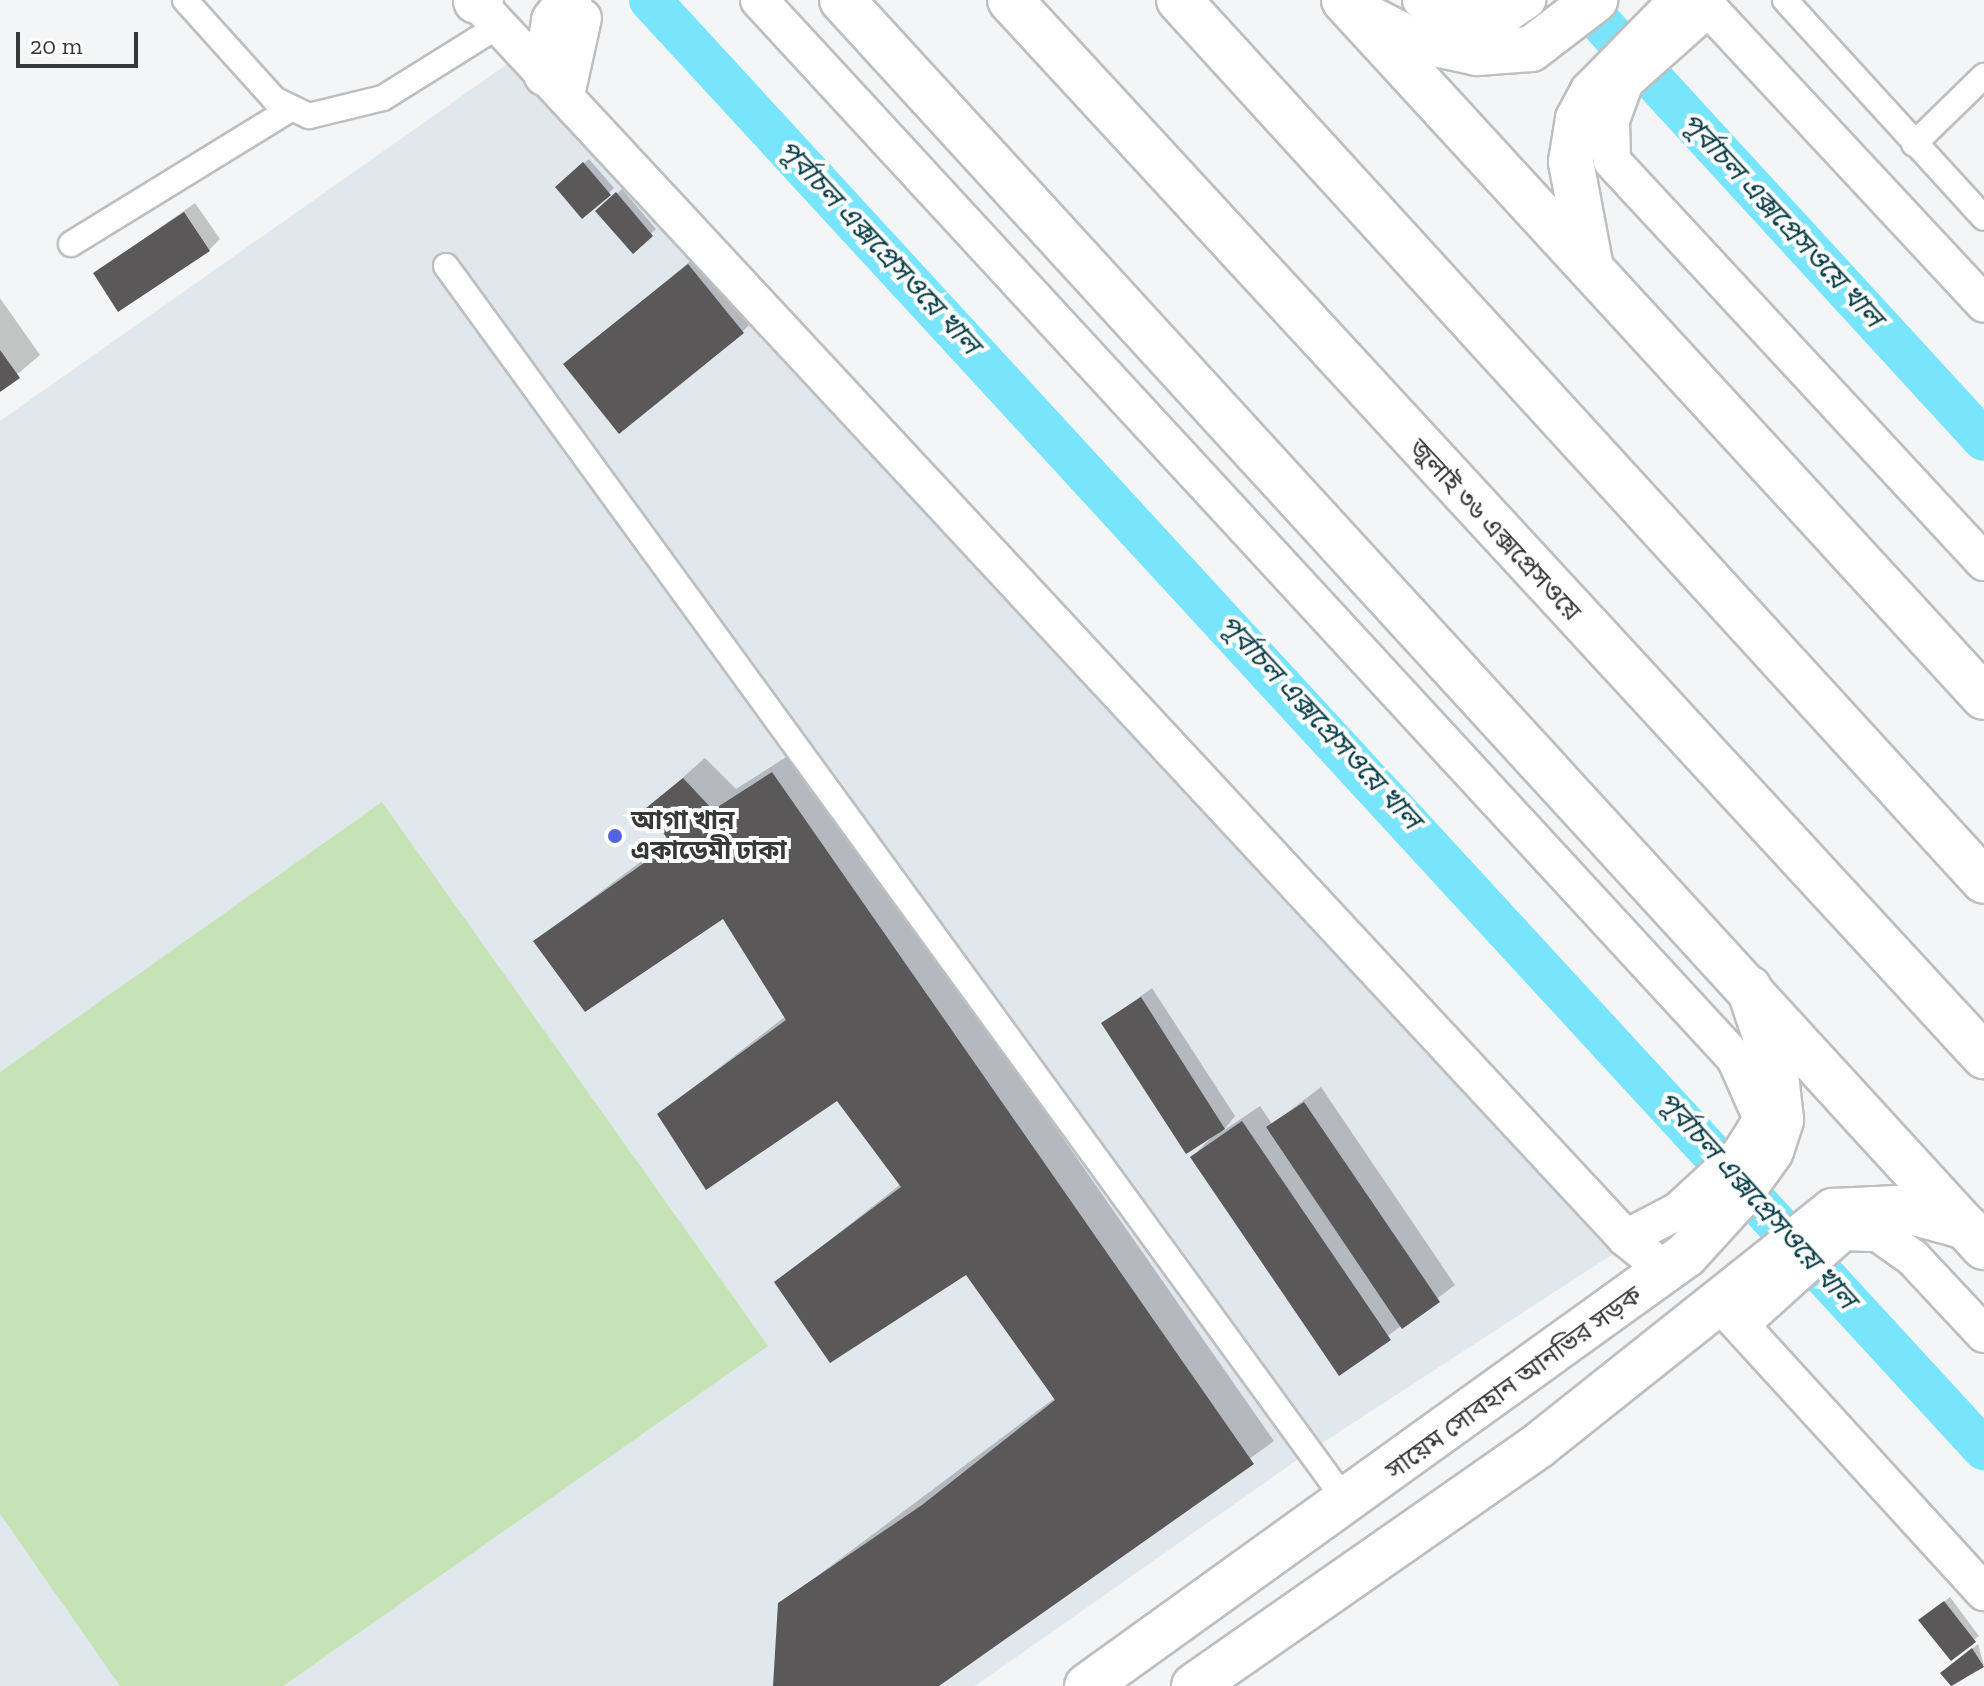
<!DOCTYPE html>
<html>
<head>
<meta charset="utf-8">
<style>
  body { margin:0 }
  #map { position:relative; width:1984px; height:1686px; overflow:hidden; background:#f3f5f6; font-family:"Zilla Slab","Noto Sans Bengali",serif }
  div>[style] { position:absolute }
  .built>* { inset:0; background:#e0e8ee }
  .green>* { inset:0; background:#c6e3b6 }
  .shadow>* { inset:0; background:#0003 }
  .canal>* { height:42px; margin:-21px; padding:0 21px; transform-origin:21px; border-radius:21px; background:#78e5fc }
  .building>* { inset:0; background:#5a5858 }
  .roads { filter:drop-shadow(2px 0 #bdbfc0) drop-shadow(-2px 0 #bdbfc0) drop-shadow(0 2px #bdbfc0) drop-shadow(0 -2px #bdbfc0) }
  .service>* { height:24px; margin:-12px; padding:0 12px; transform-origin:12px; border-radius:12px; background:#fff }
  .pedestrian>* { height:36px; margin:-18px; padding:0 18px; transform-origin:18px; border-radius:18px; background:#fff }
  .tertiary>* { height:44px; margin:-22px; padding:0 22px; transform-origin:22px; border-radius:22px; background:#fff }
  .primary>* { height:44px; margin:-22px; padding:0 22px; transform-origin:22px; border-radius:22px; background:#fff }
  .motorway>* { height:44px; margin:-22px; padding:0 22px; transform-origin:22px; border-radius:22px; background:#fff }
  .dots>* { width:22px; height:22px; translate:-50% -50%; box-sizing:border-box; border:4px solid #fff; border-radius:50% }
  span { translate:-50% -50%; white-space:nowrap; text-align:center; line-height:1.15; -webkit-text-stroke:8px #fff; paint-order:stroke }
  .street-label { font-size:26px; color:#373838 }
  .poi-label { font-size:26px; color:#373838; font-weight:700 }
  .left { translate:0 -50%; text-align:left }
  .water-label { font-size:28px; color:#093d47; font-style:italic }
  .scale { position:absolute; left:16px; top:32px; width:122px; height:36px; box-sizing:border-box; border:4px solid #373838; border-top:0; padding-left:10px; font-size:24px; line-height:28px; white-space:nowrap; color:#373838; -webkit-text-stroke:6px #fff; paint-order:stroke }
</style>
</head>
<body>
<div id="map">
  <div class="built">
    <div style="clip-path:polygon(510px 62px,1616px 1252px,1310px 1451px,975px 1686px,0 1686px,0 421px)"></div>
  </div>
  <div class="green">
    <div style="clip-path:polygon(382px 802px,768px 1346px,283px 1686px,120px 1686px,0 1514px,0 1072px)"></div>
  </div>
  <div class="shadow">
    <div style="clip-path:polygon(589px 159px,614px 188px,609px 193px,557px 187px)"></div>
    <div style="clip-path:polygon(622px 189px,656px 229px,633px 251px,598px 211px)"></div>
    <div style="clip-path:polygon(195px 203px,220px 239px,209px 250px,95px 273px)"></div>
    <div style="clip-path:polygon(705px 249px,759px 315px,742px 332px,566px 364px)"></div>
    <div style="clip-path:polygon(0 298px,40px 355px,0 389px)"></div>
    <div style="clip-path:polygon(794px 752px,1274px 1441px,936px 1686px,775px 1686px,780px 1604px,1056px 1397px,966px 1272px,777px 1282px,901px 1184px,837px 1098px,659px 1114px,786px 1016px,724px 916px,535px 941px,670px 840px,648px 808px,705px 758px,736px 789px)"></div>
    <div style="clip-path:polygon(1152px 988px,1235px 1116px,1223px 1131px,1260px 1106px,1272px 1124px,1321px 1087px,1455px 1285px,1339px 1373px,1192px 1157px,1213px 1136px,1104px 1023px)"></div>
    <div style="clip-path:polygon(1950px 1597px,1979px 1636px,1974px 1640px,1926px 1616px)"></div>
    <div style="clip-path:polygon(1978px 1644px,1984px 1665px,1953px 1686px,1943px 1673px)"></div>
  </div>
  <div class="canal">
    <div style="left:650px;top:0;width:1970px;rotate:47.37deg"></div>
    <div style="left:1580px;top:0;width:597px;rotate:47.44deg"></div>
  </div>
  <div class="building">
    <div style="clip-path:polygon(583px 162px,611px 195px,582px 219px,555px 187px)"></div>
    <div style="clip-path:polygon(616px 192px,653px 236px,633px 254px,595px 211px)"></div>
    <div style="clip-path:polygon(184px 212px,210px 251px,118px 312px,93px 273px)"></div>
    <div style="clip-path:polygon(688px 264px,744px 333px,619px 434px,563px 364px)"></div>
    <div style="clip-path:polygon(0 350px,20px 378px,0 392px)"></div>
    <div style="clip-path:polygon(772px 772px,1254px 1464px,939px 1686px,773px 1686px,778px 1603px,922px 1505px,1055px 1400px,966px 1275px,830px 1363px,774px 1282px,901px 1187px,837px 1101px,706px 1190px,657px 1114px,786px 1020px,723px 919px,585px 1012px,533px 941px,671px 844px,646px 808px,683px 778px,713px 810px)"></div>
    <div style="clip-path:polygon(1141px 997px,1225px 1129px,1186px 1154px,1101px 1023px)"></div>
    <div style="clip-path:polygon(1304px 1102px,1440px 1302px,1402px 1329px,1266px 1127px)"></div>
    <div style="clip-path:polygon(1242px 1121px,1391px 1340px,1339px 1376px,1190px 1157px)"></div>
    <div style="clip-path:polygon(1944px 1601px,1976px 1642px,1951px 1661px,1918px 1620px)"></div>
    <div style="clip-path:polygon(1972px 1648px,1984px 1667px,1951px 1686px,1940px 1673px)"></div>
  </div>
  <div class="roads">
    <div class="service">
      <div style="left:185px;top:0;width:133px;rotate:48deg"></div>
      <div style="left:274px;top:99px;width:39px;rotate:26deg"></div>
      <div style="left:309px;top:116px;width:76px;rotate:-13.7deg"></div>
      <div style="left:383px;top:98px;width:138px;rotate:-32deg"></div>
      <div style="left:1785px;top:0;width:295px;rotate:47.6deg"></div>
      <div style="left:1914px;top:144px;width:98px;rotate:-44.2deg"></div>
      <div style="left:71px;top:244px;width:259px;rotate:-31.6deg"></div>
      <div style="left:446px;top:266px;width:1532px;rotate:53.92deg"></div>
    </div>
    <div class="pedestrian">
      <div style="left:475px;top:0;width:1690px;rotate:47.09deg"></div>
      <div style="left:1626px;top:1238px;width:52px;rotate:39.5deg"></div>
      <div style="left:759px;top:0;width:1439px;rotate:47.31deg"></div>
      <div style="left:1735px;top:1058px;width:67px;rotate:66.1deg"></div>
      <div style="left:1762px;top:1119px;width:40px;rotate:122deg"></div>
      <div style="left:1741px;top:1153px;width:86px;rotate:137.4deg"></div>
      <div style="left:1678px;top:1211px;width:59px;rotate:152.6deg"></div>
      <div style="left:1421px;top:0;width:40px;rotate:18.9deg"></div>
      <div style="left:1459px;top:13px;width:46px;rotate:2.5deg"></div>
      <div style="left:1505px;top:15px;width:27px;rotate:-34deg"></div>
      <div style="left:1701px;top:0;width:415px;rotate:47deg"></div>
      <div style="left:1708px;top:8px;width:111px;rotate:138.3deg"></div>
      <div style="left:1625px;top:82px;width:40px;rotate:110.2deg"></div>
      <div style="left:1611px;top:120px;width:41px;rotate:88.6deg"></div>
      <div style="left:1612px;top:161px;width:547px;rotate:47.15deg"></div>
      <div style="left:566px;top:95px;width:79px;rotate:-77.6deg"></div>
      <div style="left:1719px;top:1302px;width:393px;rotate:47.6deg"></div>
      <div style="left:1740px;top:1325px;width:139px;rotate:-42.1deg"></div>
      <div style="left:1843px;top:1232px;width:35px;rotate:2deg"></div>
      <div style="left:1878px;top:1233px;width:43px;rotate:35.5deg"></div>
      <div style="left:1913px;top:1258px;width:104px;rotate:46.9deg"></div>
    </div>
    <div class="tertiary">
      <div style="left:476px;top:1px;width:5px;rotate:-11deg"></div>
      <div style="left:1355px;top:11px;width:59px;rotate:27deg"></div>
      <div style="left:1408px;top:38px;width:71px;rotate:12.3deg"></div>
      <div style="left:1477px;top:53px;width:54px;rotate:-4.2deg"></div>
      <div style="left:1531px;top:49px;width:81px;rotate:-37.4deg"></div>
      <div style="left:546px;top:74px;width:54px;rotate:-81.4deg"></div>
      <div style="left:554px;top:21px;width:26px;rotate:-54deg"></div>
      <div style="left:1591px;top:268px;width:108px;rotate:-100.7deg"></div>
      <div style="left:1571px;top:162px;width:44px;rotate:-80.8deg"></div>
      <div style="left:1578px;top:119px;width:30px;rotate:-62deg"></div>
      <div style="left:1592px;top:93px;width:130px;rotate:-45.6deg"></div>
      <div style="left:1087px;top:1686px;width:738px;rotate:-35.74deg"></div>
      <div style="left:1686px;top:1255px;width:74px;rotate:-47.7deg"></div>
      <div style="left:1736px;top:1200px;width:60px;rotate:-54.5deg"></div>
      <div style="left:1771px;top:1151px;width:33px;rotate:-72deg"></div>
      <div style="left:1781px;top:1120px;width:54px;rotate:-96.3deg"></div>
      <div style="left:1775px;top:1066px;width:82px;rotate:-108.4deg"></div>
      <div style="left:1194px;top:1686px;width:421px;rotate:-34.9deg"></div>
      <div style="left:1539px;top:1445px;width:376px;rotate:-38.5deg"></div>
      <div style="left:1833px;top:1211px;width:64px;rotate:-2.7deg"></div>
      <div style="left:1897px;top:1208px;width:72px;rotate:15.4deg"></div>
    </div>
    <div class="primary">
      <div style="left:842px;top:0;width:1691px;rotate:47.52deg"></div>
      <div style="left:1344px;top:0;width:946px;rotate:47.44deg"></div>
    </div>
    <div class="motorway">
      <div style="left:1010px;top:0;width:1437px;rotate:47.31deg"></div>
      <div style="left:1179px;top:0;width:1193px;rotate:47.58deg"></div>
    </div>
  </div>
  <div class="dots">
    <div style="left:615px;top:836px;background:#5465db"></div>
  </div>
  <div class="street-label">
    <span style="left:1495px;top:530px;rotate:47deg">জুলাই ৩৬ এক্সপ্রেসওয়ে</span>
    <span style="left:1514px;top:1383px;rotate:-36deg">সায়েম সোবহান আনভির সড়ক</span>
  </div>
  <div class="poi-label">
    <span class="left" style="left:631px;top:836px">আগা খান<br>একাডেমী ঢাকা</span>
  </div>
  <div class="water-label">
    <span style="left:1782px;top:220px;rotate:47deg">পূর্বাচল এক্সপ্রেসওয়ে খাল</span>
    <span style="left:879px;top:247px;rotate:47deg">পূর্বাচল এক্সপ্রেসওয়ে খাল</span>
    <span style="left:1320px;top:722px;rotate:47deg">পূর্বাচল এক্সপ্রেসওয়ে খাল</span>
    <span style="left:1757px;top:1200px;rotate:48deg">পূর্বাচল এক্সপ্রেসওয়ে খাল</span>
  </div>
  <div class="scale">20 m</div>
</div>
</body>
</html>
